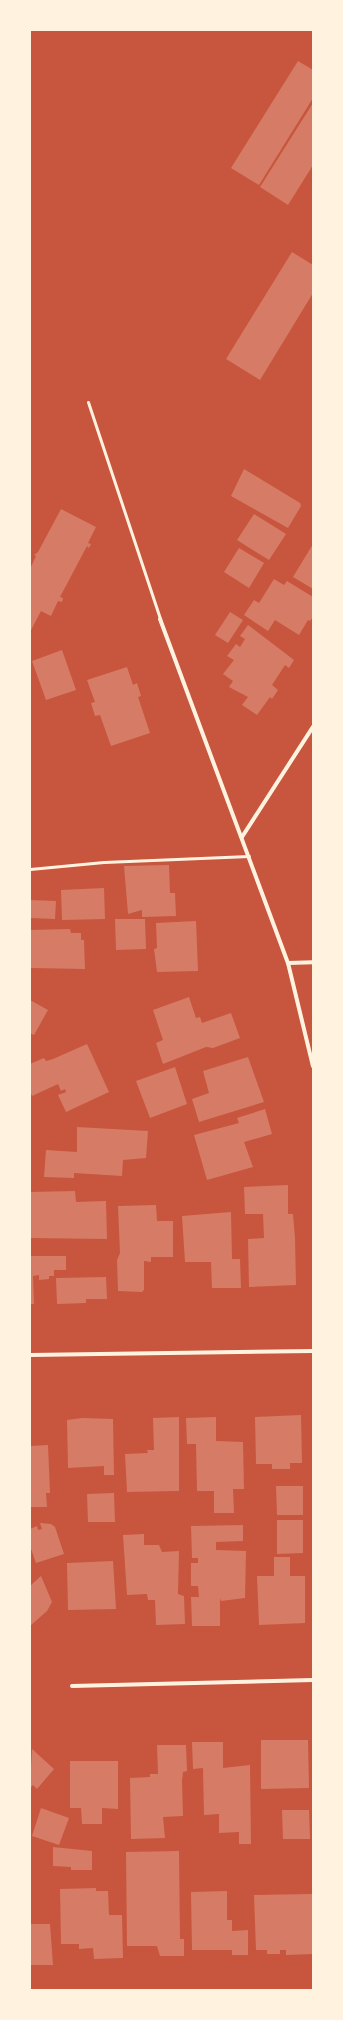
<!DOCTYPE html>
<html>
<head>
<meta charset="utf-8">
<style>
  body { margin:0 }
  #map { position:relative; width:343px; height:2020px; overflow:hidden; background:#c8553d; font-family:Signika,sans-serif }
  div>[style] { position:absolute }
  .building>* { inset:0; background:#d67c66 }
  .service>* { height:3px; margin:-1.5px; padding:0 1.5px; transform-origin:1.5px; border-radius:1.5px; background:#fff3e0 }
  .minor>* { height:4px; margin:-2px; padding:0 2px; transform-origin:2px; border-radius:2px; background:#fff3e0 }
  span { translate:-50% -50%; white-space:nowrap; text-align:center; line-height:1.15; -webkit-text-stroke:3px #fff3e0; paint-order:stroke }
  .frame { position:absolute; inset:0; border:31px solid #fff3e0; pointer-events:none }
</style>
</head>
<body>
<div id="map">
  <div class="building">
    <div style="clip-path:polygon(298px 61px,313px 70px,313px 98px,259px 185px,231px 168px)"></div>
    <div style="clip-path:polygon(313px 103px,313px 165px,288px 205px,260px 187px)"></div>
    <div style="clip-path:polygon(292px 252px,313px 265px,313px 293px,260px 380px,226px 359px)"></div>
    <div style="clip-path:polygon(244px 469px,300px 503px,301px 506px,288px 528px,231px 496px)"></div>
    <div style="clip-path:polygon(61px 509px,96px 527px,88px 543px,91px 544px,89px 548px,87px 546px,60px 597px,63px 598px,62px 602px,58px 601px,51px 616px,41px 611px,30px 632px,30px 569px,36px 556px,34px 555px,38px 552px)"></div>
    <div style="clip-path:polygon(254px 514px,286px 534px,269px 560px,237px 540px)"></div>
    <div style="clip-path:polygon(313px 544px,313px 589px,293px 577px)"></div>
    <div style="clip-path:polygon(239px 548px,264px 563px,249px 588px,224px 572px)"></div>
    <div style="clip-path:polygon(274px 579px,284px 585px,287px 581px,313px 597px,313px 617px,310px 621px,308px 620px,299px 635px,275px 620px,268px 631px,244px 615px,254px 600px,259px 603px)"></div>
    <div style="clip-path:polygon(230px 612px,243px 620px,228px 643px,215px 635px)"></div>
    <div style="clip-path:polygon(248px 625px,294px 660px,289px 668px,285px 665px,272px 685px,278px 690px,272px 699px,270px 697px,257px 715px,242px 705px,248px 697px,229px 687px,233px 681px,223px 674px,234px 660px,227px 656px,236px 644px,240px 647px,245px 639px,240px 636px)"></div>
    <div style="clip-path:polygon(62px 650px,76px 690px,46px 700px,32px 661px)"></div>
    <div style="clip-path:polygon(127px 667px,133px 685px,137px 683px,141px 696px,138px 697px,150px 733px,111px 746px,100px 715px,95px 716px,91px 703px,95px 702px,87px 680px)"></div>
    <div style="clip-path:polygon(169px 865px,170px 893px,175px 893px,176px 916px,142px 917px,142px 910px,128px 914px,124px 866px)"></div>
    <div style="clip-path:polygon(104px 888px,105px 919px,62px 920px,61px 890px)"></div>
    <div style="clip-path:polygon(30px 900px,56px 901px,55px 919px,30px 918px)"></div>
    <div style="clip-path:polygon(115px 919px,145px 919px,146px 949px,116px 950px)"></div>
    <div style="clip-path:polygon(196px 921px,198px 971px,157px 972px,154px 949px,157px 948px,156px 923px)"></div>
    <div style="clip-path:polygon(70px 929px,71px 933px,81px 933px,81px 940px,84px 940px,85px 969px,31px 968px,30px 930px)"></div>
    <div style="clip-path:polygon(189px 997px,196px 1018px,200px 1017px,202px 1023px,231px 1013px,240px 1038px,213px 1048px,206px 1047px,163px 1064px,156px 1043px,163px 1040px,153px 1010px)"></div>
    <div style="clip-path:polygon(30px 1000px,48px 1010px,34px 1035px,30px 1033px)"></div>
    <div style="clip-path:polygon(87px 1044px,109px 1092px,66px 1112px,58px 1095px,66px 1092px,65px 1089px,61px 1091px,58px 1084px,32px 1096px,30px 1090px,30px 1064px,44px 1058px,46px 1061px,53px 1059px)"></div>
    <div style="clip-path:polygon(248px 1057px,264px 1102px,199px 1122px,192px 1099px,209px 1093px,203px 1071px)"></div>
    <div style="clip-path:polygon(175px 1067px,187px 1104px,150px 1118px,136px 1081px)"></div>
    <div style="clip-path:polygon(265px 1109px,272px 1134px,244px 1142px,253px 1167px,207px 1180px,194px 1135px,239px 1123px,237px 1118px)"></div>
    <div style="clip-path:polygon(77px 1127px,148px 1131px,146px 1158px,123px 1160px,122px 1176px,74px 1173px,74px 1178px,44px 1177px,46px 1150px,77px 1152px)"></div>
    <div style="clip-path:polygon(288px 1185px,288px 1214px,293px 1214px,295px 1238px,296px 1285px,249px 1287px,248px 1239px,264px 1238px,263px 1214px,245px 1214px,244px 1187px)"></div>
    <div style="clip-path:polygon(75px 1191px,76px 1202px,106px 1201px,107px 1239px,30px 1238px,30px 1192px)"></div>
    <div style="clip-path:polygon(156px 1205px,157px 1221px,173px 1221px,173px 1257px,151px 1257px,151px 1262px,144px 1261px,144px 1290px,142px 1292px,118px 1291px,117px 1260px,120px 1253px,118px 1206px)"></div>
    <div style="clip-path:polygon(231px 1212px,232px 1259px,240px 1259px,241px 1288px,212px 1288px,211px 1262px,185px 1262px,182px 1216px)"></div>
    <div style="clip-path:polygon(30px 1256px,66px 1256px,66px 1270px,54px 1270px,54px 1276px,49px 1276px,49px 1279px,39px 1280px,39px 1275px,33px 1276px,34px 1304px,30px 1304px)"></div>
    <div style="clip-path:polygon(106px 1277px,107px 1299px,86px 1299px,86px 1303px,57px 1304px,56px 1278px)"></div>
    <div style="clip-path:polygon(301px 1415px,302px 1463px,290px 1463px,290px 1469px,272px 1469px,272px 1464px,256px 1464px,255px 1417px)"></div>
    <div style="clip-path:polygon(179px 1417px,179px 1491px,127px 1492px,125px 1454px,148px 1453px,147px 1450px,154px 1450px,153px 1418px)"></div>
    <div style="clip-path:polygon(216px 1417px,216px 1441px,243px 1442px,244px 1489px,233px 1489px,234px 1513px,214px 1513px,214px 1491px,197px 1491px,196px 1444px,187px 1444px,186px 1418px)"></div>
    <div style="clip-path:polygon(82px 1418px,113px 1419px,114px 1475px,104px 1475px,104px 1466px,68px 1468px,67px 1420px)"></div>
    <div style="clip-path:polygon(48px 1445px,50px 1493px,46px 1493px,47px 1507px,30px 1507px,30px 1446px)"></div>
    <div style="clip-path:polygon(276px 1486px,303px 1486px,303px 1515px,277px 1515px)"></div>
    <div style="clip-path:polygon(114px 1493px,115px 1522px,88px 1522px,87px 1494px)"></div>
    <div style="clip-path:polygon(277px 1520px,303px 1520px,303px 1553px,277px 1554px)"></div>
    <div style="clip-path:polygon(40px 1523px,51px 1524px,55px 1527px,64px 1554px,36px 1563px,30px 1546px,30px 1529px,37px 1526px,38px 1530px,42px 1529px)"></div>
    <div style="clip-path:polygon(243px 1525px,243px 1541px,216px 1542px,216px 1550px,246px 1551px,245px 1598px,221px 1601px,220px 1598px,220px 1626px,192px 1626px,191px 1597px,199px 1597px,198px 1586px,191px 1586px,191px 1563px,198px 1563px,198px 1558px,192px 1558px,191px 1526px)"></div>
    <div style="clip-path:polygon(144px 1534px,144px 1545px,159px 1545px,162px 1552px,179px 1551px,178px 1594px,184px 1596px,185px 1624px,156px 1625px,155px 1600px,148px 1600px,147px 1594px,127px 1595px,123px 1535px)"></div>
    <div style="clip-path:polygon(274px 1557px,290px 1557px,290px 1576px,305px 1576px,305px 1623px,259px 1625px,257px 1576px,274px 1576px)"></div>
    <div style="clip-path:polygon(113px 1561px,116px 1609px,68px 1610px,67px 1563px)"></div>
    <div style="clip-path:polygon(41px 1576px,52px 1602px,47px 1611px,30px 1626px,30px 1586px)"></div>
    <div style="clip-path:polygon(261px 1740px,308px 1740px,309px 1788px,261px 1789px)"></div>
    <div style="clip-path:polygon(192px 1742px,223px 1742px,223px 1768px,250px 1765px,251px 1844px,239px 1844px,239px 1832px,219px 1833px,219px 1814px,204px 1815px,203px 1768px,193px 1769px)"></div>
    <div style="clip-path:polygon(157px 1745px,186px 1745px,187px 1771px,183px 1772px,182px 1781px,183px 1816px,163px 1817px,165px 1838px,131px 1839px,130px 1778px,150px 1777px,150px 1774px,158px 1774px)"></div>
    <div style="clip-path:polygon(32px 1749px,54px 1769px,37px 1789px,33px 1785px,30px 1788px)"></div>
    <div style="clip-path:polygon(70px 1761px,118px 1761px,118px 1809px,102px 1808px,102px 1824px,82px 1824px,81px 1808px,70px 1808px)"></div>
    <div style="clip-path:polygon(41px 1808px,69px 1818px,59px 1845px,32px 1836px)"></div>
    <div style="clip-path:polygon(282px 1810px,309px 1810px,310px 1839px,283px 1839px)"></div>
    <div style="clip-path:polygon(53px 1847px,92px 1851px,92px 1870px,71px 1870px,71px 1867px,53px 1866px)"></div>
    <div style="clip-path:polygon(179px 1851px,180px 1939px,184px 1939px,184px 1956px,160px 1956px,157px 1946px,127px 1946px,126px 1852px)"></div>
    <div style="clip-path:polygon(96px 1888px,96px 1891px,108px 1891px,109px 1915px,122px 1915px,123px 1958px,94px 1959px,93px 1948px,79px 1949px,79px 1944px,61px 1944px,60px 1889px)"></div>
    <div style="clip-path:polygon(227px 1891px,227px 1920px,232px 1920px,232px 1931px,248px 1930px,248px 1955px,232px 1955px,232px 1950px,192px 1950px,191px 1892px)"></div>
    <div style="clip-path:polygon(312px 1894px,313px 1954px,286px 1955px,286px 1950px,280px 1950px,280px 1954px,267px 1954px,267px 1950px,256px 1950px,254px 1895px)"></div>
    <div style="clip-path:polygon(30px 1924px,50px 1924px,53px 1965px,30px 1965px)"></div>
  </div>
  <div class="service">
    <div style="left:88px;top:402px;width:229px;rotate:71.6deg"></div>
    <div style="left:30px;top:869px;width:74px;rotate:-5.4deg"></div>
    <div style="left:104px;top:862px;width:145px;rotate:-2.4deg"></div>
  </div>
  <div class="minor">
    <div style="left:160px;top:619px;width:367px;rotate:69.6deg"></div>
    <div style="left:288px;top:963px;width:106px;rotate:76.4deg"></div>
    <div style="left:242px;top:837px;width:131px;rotate:-57.2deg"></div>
    <div style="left:288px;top:963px;width:25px;rotate:-2deg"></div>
    <div style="left:30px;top:1355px;width:283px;rotate:-0.8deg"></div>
    <div style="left:72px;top:1686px;width:241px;rotate:-1.4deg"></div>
  </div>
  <div class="frame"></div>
</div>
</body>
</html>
